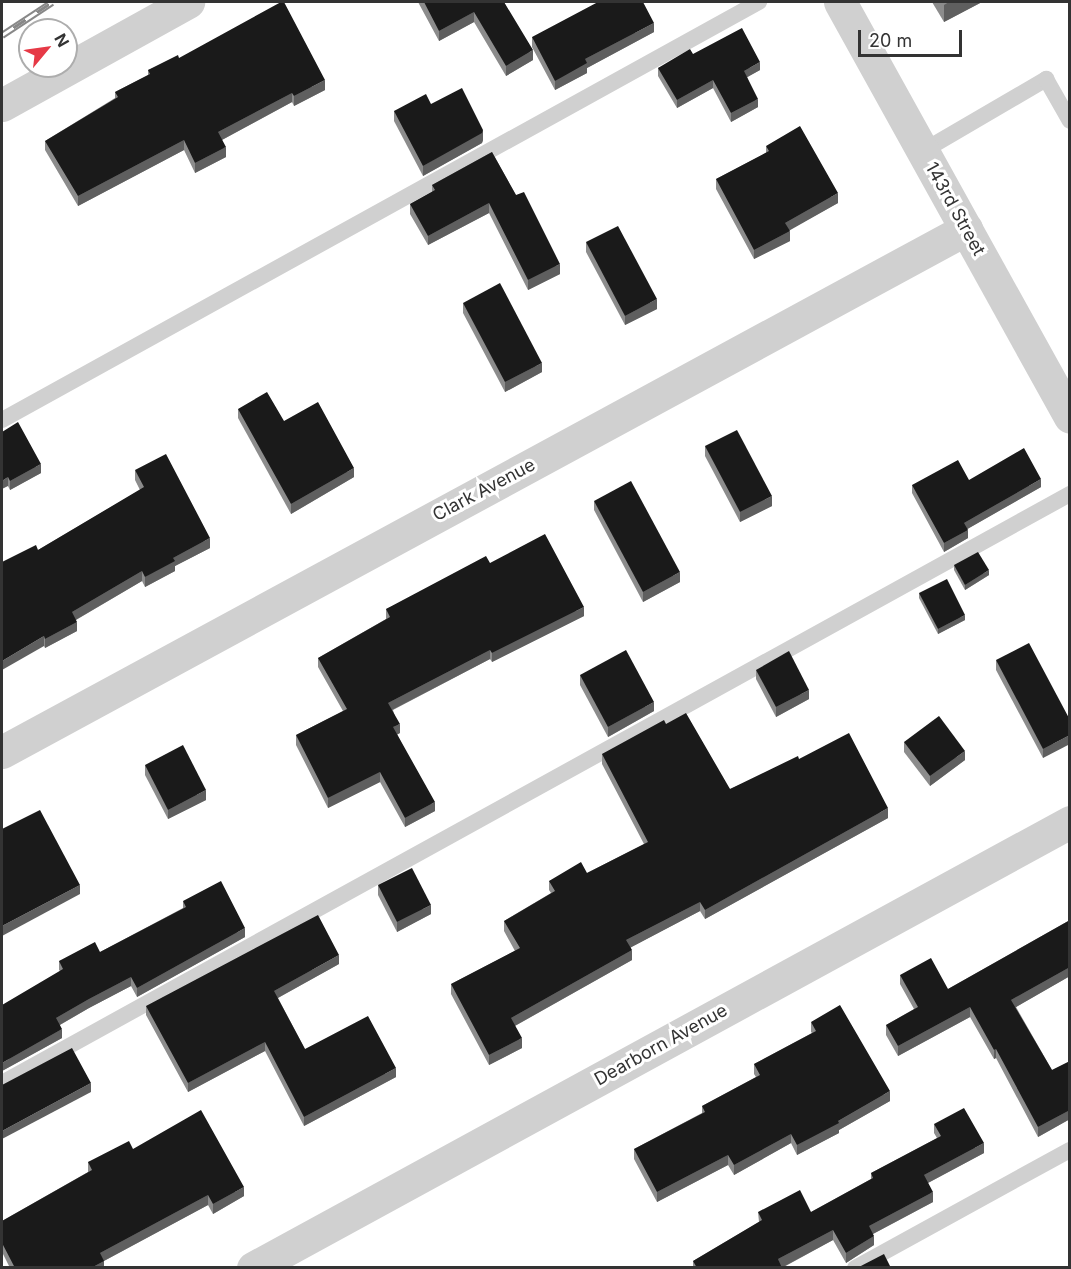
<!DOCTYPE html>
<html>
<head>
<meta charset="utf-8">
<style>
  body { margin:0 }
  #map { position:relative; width:1071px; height:1269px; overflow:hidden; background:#fff; font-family:Inter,sans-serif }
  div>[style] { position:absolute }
  .service>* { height:16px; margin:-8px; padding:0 8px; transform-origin:8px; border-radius:8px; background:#d0d0d0 }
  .minor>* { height:33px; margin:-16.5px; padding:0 16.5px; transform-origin:16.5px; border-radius:16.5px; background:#d0d0d0 }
  .rail>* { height:7px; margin-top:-3.5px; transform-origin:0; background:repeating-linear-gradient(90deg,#fff 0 14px,#888 0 28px); box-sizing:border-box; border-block:2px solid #888 }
  .wall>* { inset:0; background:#8c8c8c }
  .shaded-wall>* { inset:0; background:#5f5f5f }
  .building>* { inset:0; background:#1a1a1a }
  span { translate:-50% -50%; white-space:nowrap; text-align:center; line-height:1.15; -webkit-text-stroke:6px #fff; paint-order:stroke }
  .street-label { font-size:18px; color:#333 }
  .frame { position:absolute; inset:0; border:3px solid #333; pointer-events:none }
  .north { position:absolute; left:18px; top:18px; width:60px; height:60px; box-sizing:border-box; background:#fff; border:2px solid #adadad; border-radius:50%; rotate:61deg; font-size:16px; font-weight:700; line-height:24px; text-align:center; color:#333 }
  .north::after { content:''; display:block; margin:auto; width:21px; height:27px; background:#e63946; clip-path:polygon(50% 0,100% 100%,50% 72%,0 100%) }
  .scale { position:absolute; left:858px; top:30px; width:104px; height:27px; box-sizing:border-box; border:3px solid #333; border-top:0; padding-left:8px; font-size:18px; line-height:21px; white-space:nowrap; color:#333; -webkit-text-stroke:4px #fff; paint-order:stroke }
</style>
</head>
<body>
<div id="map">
  <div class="service">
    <div style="left:923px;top:151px;width:143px;rotate:-30.3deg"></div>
    <div style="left:1046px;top:79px;width:48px;rotate:60.3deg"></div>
    <div style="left:2px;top:420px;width:865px;rotate:-28.91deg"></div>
    <div style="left:2px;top:1083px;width:1220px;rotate:-28.88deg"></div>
    <div style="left:855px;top:1268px;width:245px;rotate:-28.8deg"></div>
  </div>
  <div class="minor">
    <div style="left:840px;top:2px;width:474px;rotate:61deg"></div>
    <div style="left:2px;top:105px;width:213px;rotate:-29deg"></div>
    <div style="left:2px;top:752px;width:1097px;rotate:-28.48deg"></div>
    <div style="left:253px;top:1268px;width:931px;rotate:-28.63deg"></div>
  </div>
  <div class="rail">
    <div style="left:2px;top:35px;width:60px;rotate:-33.4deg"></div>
  </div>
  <div class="wall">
    <div style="clip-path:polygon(418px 2px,504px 2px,533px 60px,506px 76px,474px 22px,439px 41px)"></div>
    <div style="clip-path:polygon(932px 2px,982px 2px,944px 22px)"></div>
    <div style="clip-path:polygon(654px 32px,587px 68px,587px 73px,555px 90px,532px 47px,532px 37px)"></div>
    <div style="clip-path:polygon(693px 54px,760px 70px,747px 77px,758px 107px,731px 122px,713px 88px,677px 108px,658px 76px,658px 68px)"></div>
    <div style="clip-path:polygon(179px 58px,325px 90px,294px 106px,292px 102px,222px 140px,226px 157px,195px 173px,184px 150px,78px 206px,45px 150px,45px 141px,115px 98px,115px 92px,148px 75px,148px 70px)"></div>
    <div style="clip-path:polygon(431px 104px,483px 140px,482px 143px,423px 176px,394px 121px,394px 111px)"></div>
    <div style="clip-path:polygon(766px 146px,838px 203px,789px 230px,790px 241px,754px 259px,716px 189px,716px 179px,766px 153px)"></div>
    <div style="clip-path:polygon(492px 152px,560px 274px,528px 290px,489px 213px,428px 245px,410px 214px,410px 204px,432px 192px,432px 185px)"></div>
    <div style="clip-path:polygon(586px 242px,657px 309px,625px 325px,586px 252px)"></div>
    <div style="clip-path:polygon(463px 303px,542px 372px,505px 392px,463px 313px)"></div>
    <div style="clip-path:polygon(238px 409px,284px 421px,354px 477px,291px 514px,238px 418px)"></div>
    <div style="clip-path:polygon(2px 432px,41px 473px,10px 490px,8px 486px)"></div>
    <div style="clip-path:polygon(705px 446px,772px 506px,740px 522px,705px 456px)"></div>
    <div style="clip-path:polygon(135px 470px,210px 548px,175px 566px,175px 571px,145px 587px,142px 581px,76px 620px,77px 631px,45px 648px,44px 646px,38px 550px,140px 490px,135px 480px)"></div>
    <div style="clip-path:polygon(969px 480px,1041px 487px,967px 529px,968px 538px,944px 552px,912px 493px,912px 485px)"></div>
    <div style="clip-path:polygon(594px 501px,680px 582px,643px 602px,594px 510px)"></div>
    <div style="clip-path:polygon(490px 563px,584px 616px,492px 662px,490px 659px,393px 710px,400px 733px,397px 734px,435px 811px,405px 827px,380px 782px,328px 808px,296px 745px,296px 735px,343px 711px,318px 667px,318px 658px,386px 619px,386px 609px)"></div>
    <div style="clip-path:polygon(954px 565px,989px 575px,965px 590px,954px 570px)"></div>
    <div style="clip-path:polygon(919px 593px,965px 620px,938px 634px,919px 598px)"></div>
    <div style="clip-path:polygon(996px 660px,1070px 720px,1043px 758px,996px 670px)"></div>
    <div style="clip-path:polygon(756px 670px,809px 699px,776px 717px,756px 679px)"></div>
    <div style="clip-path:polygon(580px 675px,654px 711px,608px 737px,580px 685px)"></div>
    <div style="clip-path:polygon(666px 724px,730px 789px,799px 759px,888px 818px,705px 919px,700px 911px,631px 947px,632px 960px,515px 1026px,522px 1048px,489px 1065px,451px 994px,451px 984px,515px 951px,504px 931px,504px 921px,551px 893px,549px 890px,549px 881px,587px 873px,644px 844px,602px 764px,602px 754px)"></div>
    <div style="clip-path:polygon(904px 742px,965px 760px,930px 786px,904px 752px)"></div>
    <div style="clip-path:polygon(145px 765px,206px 800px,168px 819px,145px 775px)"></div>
    <div style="clip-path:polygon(378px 885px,431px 914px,397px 932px,378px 895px)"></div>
    <div style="clip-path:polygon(183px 901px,245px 937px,137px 997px,131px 986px,89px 1008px,60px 1025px,62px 1038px,2px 1071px,60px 971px,59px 970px,59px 961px,100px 952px,183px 908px)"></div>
    <div style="clip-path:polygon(1070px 920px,1070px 976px,1016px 1007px,1052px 1070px,1070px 1061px,1070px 1119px,1038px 1137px,996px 1058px,994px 1059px,970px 1017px,898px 1056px,886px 1035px,886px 1025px,914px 1009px,900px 984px,900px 975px,948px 989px)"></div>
    <div style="clip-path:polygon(339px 964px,278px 998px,305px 1049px,396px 1077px,304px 1126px,265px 1051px,188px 1092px,146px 1015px,146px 1006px)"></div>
    <div style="clip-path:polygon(811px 1022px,890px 1101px,839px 1130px,839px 1133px,797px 1155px,791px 1143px,734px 1175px,728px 1165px,657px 1202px,634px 1159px,634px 1149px,702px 1113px,702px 1106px,756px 1077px,754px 1074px,754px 1064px,812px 1033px,811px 1032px)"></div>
    <div style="clip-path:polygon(934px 1124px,984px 1153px,928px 1183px,933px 1202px,873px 1234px,874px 1245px,846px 1263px,833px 1240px,782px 1268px,693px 1268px,693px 1261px,759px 1222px,758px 1212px,811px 1212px,871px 1179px,871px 1173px,937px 1138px,934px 1133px)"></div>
    <div style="clip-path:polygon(133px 1149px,244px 1196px,213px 1214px,208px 1205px,104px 1261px,104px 1268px,10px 1268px,2px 1252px,2px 1221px,88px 1172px,88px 1162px)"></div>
  </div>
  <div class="shaded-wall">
    <div style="clip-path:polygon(949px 2px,982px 2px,944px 22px,944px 5px)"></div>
    <div style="clip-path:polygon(474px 12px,474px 22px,439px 41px,439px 31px)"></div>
    <div style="clip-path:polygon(654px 23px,654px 32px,587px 68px,587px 73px,555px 90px,555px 81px,585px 59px)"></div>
    <div style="clip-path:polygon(533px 50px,533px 60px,506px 76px,506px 66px)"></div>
    <div style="clip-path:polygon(760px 62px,760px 70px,744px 79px,744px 71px)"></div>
    <div style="clip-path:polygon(325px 80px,325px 90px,294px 106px,294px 96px)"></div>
    <div style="clip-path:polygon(713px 80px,713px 88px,677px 108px,677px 100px)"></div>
    <div style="clip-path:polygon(292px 93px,292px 102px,218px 142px,218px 132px)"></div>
    <div style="clip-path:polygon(758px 99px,758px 107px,731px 122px,731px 113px)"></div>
    <div style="clip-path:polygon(483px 130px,483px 140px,482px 143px,423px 176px,423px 166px)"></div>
    <div style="clip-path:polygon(184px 140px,184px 150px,78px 206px,78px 196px)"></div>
    <div style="clip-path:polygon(226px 147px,226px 157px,195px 173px,195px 163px)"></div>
    <div style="clip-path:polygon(838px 193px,838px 203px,785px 233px,785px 223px)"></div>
    <div style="clip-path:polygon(489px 203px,489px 213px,428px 245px,428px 236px)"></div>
    <div style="clip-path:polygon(790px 231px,790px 241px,754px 259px,754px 250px)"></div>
    <div style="clip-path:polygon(560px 264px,560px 274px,528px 290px,528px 280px)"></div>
    <div style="clip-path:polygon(657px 299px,657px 309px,625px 325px,625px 316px)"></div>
    <div style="clip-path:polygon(542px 363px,542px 372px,505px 392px,505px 382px)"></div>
    <div style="clip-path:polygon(41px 464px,41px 473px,10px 490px,10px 481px)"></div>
    <div style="clip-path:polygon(354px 468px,354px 477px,291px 514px,291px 504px)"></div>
    <div style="clip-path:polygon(8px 477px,8px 486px,2px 489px,2px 481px)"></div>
    <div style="clip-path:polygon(1041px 479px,1041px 487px,964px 531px,964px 523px)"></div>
    <div style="clip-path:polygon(772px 496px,772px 506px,740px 522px,740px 512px)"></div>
    <div style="clip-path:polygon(968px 530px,968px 538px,944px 552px,944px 543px)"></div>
    <div style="clip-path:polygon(210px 538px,210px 548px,175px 566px,175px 571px,145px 587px,145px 577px,173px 558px)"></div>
    <div style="clip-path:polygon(989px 570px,989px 575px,965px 590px,965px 585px)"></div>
    <div style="clip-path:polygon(142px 571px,142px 581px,72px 622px,72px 612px)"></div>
    <div style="clip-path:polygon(680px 572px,680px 582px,643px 602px,643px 592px)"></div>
    <div style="clip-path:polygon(584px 607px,584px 616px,492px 662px,492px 653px)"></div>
    <div style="clip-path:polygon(965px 615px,965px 620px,938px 634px,938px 629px)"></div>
    <div style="clip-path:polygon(77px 622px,77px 631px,45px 648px,45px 639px)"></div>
    <div style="clip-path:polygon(44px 636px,44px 646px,2px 670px,2px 661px)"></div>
    <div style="clip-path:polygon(490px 650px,490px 659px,388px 712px,388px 703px)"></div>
    <div style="clip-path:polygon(809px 690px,809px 699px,776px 717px,776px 707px)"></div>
    <div style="clip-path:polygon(654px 702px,654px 711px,608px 737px,608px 727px)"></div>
    <div style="clip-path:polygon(400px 724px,400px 733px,393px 737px,393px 727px)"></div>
    <div style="clip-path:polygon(1070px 735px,1070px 744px,1043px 758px,1043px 749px)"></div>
    <div style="clip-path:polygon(965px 751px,965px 760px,930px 786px,930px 776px)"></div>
    <div style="clip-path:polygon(380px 772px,380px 782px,328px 808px,328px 798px)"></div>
    <div style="clip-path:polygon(206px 790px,206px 800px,168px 819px,168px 810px)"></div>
    <div style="clip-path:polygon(435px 802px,435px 811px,405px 827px,405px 818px)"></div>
    <div style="clip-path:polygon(888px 808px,888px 818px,705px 919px,705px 910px)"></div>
    <div style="clip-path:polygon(80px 885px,80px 894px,2px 936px,2px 926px)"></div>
    <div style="clip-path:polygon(700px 902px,700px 911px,626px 950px,626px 940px)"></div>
    <div style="clip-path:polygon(431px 905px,431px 914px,397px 932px,397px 922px)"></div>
    <div style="clip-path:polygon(245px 928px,245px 937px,137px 997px,137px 988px)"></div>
    <div style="clip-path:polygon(632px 950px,632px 960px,511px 1028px,511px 1018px)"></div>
    <div style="clip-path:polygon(339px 955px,339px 964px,274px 1000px,274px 991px)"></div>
    <div style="clip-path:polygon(1070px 967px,1070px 976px,1011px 1010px,1011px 1000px)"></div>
    <div style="clip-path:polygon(131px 977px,131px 986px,89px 1008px,56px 1027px,56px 1018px,89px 999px)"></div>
    <div style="clip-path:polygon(970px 1007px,970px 1017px,898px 1056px,898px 1046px)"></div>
    <div style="clip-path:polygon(62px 1029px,62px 1038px,2px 1071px,2px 1063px)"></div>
    <div style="clip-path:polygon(522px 1038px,522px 1048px,489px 1065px,489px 1055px)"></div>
    <div style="clip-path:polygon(265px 1042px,265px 1051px,188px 1092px,188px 1083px)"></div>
    <div style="clip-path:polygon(996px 1049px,996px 1058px,994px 1059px,994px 1050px)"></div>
    <div style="clip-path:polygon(396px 1068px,396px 1077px,304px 1126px,304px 1117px)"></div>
    <div style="clip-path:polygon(91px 1083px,91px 1092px,2px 1139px,2px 1131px)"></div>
    <div style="clip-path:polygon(890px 1091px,890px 1101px,839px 1130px,839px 1133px,797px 1155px,797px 1145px)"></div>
    <div style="clip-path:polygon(1070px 1110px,1070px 1119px,1038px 1137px,1038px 1127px)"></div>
    <div style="clip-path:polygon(791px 1134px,791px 1143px,734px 1175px,734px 1165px)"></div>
    <div style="clip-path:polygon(984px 1143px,984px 1153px,924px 1185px,924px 1175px)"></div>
    <div style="clip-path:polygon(728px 1155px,728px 1165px,657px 1202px,657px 1192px)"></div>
    <div style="clip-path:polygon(244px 1187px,244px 1196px,213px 1214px,213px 1204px)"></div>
    <div style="clip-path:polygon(933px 1192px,933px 1202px,869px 1236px,869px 1226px)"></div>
    <div style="clip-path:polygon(208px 1195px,208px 1205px,100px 1263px,100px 1253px)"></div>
    <div style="clip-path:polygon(833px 1230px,833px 1240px,781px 1268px,778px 1259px)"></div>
    <div style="clip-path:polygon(874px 1236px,874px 1245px,846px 1263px,846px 1253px)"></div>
    <div style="clip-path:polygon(104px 1261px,104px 1268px,91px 1268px)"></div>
  </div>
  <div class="building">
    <div style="clip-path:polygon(281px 2px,284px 2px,325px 80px,294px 96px,292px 93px,218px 132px,226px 147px,195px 163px,184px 140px,78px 196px,45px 141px,118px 97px,115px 92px,150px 74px,148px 70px,178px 55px,179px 58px)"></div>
    <div style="clip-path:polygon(424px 2px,504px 2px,533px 50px,506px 66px,474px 12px,439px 31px)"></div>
    <div style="clip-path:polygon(598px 2px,643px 2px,654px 23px,585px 59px,587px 63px,555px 81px,532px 37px)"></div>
    <div style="clip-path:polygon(742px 28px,760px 62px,744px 71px,758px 99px,731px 113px,713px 80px,677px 100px,658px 68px,690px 49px,693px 54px)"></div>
    <div style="clip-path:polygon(462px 88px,483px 130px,482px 133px,423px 166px,394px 111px,426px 94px,431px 104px)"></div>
    <div style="clip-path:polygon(800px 126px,838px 193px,785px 223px,790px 231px,754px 250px,716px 179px,769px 151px,766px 146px)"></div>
    <div style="clip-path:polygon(492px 152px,516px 195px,524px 192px,560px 264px,528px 280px,489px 203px,428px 236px,410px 204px,435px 190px,432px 185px)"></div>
    <div style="clip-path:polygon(618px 226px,657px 299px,625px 316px,586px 242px)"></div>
    <div style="clip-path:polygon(500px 283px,542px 363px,505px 382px,463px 303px)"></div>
    <div style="clip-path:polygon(267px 392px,284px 421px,318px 402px,354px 468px,291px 504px,238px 409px)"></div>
    <div style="clip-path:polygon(18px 422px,41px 464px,10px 481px,8px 477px,2px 481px,2px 432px)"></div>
    <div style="clip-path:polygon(737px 430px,772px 496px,740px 512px,705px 446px)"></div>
    <div style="clip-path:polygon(1024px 448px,1041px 479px,964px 523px,968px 530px,944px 543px,912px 485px,958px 460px,969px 480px)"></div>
    <div style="clip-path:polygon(166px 454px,210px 538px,173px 558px,175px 561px,145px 577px,142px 571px,72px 612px,77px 622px,45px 639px,44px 636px,2px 661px,2px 562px,36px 545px,38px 550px,144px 487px,135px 470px)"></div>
    <div style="clip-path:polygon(631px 481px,680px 572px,643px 592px,594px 501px)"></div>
    <div style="clip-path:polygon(545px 534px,584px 607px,492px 653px,490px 650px,388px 703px,400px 724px,393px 727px,435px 802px,405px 818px,380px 772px,328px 798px,296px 735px,347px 709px,318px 658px,390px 617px,386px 609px,486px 556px,490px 563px)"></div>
    <div style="clip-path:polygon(978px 552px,989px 570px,965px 585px,954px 565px)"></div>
    <div style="clip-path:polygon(947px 579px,965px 615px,938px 629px,919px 593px)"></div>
    <div style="clip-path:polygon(1029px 643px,1070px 720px,1070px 735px,1043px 749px,996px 660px)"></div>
    <div style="clip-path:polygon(626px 650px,654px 702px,608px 727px,580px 675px)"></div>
    <div style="clip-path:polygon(789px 651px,809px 690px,776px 707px,756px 670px)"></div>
    <div style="clip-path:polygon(686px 713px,730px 789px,798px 756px,799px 759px,849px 733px,888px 808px,705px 910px,700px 902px,626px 940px,632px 950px,511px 1018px,522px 1038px,489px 1055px,451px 984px,520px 948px,504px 921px,555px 891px,549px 881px,581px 862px,587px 873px,648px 842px,602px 754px,664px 720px,666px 724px)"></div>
    <div style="clip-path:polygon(939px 716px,965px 751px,930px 776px,904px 742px)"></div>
    <div style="clip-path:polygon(183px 745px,206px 790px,168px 810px,145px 765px)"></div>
    <div style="clip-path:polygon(40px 810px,80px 885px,2px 926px,2px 829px)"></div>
    <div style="clip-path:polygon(412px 868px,431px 905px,397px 922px,378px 885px)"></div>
    <div style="clip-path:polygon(221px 881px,245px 928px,137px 988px,131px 977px,89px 999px,56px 1018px,62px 1029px,2px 1063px,2px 1005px,63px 969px,59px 961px,95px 942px,100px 952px,186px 907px,183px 901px)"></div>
    <div style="clip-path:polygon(318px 915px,339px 955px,274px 991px,305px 1049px,368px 1016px,396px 1068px,304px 1117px,265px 1042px,188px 1083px,146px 1006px)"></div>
    <div style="clip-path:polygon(1070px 920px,1070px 967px,1011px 1000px,1052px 1070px,1070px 1061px,1070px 1110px,1038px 1127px,996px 1049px,994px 1050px,970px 1007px,898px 1046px,886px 1025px,918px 1007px,900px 975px,931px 958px,948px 989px)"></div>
    <div style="clip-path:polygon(840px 1005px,890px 1091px,838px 1121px,839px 1123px,797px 1145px,791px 1134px,734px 1165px,728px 1155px,657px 1192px,634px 1149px,705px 1112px,702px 1106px,760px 1075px,754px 1064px,816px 1031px,811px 1022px)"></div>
    <div style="clip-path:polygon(72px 1048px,91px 1083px,2px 1131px,2px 1084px,2px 1085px)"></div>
    <div style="clip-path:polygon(964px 1108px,984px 1143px,924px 1175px,933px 1192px,869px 1226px,874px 1236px,846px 1253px,833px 1230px,778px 1259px,782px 1268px,697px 1268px,693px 1261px,762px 1220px,758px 1212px,800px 1190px,811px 1212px,873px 1178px,871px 1173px,941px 1136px,934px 1124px)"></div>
    <div style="clip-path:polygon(201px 1110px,244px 1187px,213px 1204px,208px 1195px,100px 1253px,104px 1261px,91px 1268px,15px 1268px,2px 1243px,2px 1221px,92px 1170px,88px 1162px,129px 1141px,133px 1149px)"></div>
    <div style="clip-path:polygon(884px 1254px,891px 1268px,857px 1268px)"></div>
  </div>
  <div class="street-label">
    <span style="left:955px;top:209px;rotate:61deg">143rd Street</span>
    <span style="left:484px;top:490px;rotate:-28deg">Clark Avenue</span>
    <span style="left:661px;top:1045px;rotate:-29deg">Dearborn Avenue</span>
  </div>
  <div class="frame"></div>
  <div class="north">N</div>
  <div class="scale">20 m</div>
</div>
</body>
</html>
